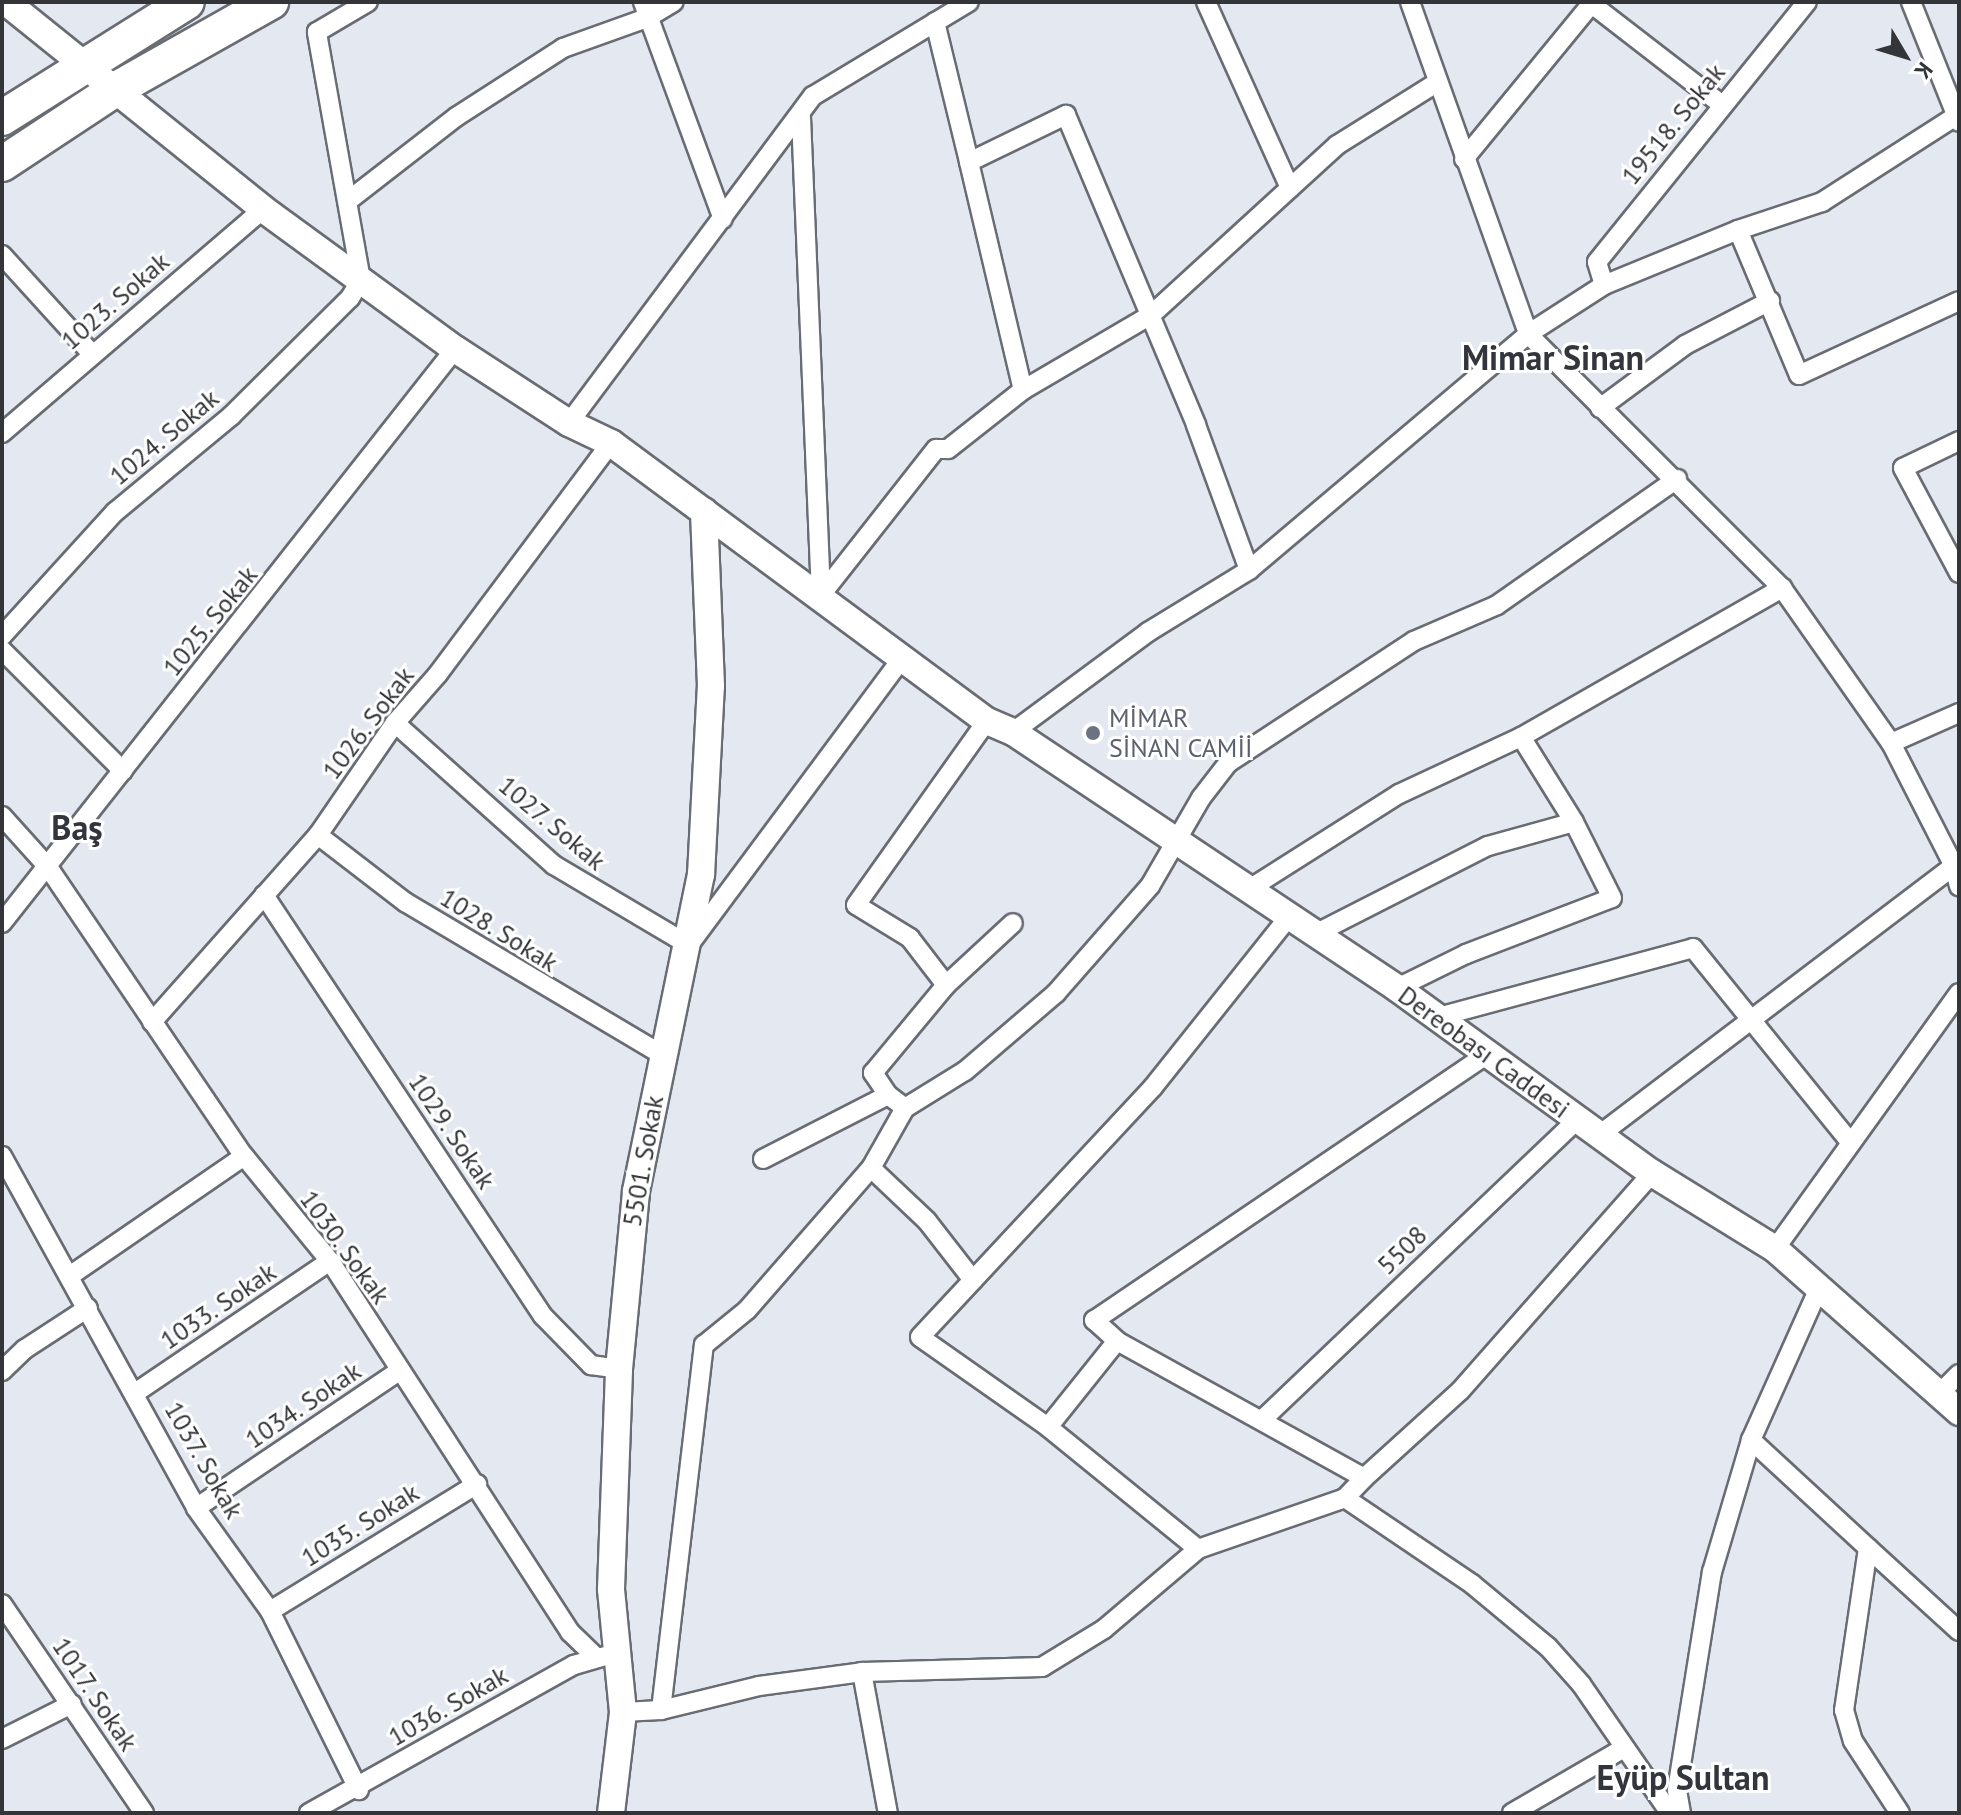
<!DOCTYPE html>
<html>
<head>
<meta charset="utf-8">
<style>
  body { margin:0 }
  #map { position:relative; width:1961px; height:1815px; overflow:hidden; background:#e4e9f1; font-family:"PT Sans",sans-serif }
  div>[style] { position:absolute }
  .roads { filter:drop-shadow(2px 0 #686c73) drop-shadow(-2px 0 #686c73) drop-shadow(0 2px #686c73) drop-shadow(0 -2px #686c73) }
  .street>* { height:18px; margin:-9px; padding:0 9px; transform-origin:9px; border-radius:9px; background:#fff }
  .secondary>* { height:26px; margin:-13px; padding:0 13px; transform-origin:13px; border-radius:13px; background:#fff }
  .highway>* { height:34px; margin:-17px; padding:0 17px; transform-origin:17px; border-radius:17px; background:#fff }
  .dots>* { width:22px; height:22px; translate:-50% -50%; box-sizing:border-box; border:4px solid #fff; border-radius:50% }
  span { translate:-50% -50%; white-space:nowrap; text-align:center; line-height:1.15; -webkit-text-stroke:6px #fff; paint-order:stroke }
  .street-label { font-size:26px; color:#333538 }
  .worship-label { font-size:26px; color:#5b616d }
  .left { translate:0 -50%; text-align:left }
  .district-label { font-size:34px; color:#32363c; font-weight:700 }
  .frame { position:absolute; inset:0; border:4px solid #333538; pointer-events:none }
  .north { position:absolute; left:1865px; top:16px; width:80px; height:80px; -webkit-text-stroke:6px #fff; paint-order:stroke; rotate:128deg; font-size:22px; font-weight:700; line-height:32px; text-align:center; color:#333538 }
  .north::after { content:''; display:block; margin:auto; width:28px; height:36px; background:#333538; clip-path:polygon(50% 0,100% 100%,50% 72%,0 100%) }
</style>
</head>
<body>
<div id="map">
  <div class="roads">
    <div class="street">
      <div style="left:643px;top:2px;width:231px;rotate:69.8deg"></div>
      <div style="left:1206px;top:2px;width:204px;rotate:65.7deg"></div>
      <div style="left:1410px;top:2px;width:352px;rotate:70.4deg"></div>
      <div style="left:1528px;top:334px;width:359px;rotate:45deg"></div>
      <div style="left:1782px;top:588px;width:189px;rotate:54.9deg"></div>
      <div style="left:1891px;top:743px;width:138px;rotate:62.9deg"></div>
      <div style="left:1954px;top:866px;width:21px;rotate:76deg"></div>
      <div style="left:1589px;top:2px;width:167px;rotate:37.7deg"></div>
      <div style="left:1911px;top:2px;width:129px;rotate:68.2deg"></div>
      <div style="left:935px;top:22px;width:144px;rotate:76.3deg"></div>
      <div style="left:969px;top:162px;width:108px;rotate:-25.9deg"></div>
      <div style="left:1066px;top:115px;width:336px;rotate:67.2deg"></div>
      <div style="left:1196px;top:425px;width:154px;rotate:69.9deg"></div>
      <div style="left:801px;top:117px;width:478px;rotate:87.6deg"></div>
      <div style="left:1464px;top:159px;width:203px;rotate:-50.6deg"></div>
      <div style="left:969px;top:162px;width:234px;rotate:76.7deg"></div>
      <div style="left:349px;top:200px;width:135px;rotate:-37.8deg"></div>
      <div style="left:456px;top:117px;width:127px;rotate:-32.8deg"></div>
      <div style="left:563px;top:48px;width:89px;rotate:-19.7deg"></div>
      <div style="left:647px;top:18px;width:31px;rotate:-31deg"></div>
      <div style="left:1738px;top:230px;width:89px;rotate:-18.4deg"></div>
      <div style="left:1822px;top:202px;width:159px;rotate:-32.7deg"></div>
      <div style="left:2px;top:255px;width:134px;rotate:47.7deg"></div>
      <div style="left:1604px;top:285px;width:24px;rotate:-107deg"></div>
      <div style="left:1597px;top:262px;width:334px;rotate:-51.1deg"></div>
      <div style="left:1600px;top:408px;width:106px;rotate:-36.5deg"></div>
      <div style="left:1685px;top:345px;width:96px;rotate:-27.4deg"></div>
      <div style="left:569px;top:423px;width:408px;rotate:-53.3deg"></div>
      <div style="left:813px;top:96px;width:182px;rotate:-31.1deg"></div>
      <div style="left:2px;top:433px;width:344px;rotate:-40.6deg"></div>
      <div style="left:1959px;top:441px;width:62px;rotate:154.3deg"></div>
      <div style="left:1903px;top:468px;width:119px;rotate:61.9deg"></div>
      <div style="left:821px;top:595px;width:186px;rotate:-51.8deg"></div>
      <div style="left:936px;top:449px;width:12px"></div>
      <div style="left:948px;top:449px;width:95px;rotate:-38.2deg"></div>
      <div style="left:1023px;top:390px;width:148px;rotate:-30.4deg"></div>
      <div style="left:1151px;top:315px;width:252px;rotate:-42.4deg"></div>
      <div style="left:1337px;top:145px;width:119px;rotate:-32deg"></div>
      <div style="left:2px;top:636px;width:168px;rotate:-47.7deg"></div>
      <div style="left:115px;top:512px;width:151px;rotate:-39.6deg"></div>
      <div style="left:231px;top:416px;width:168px;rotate:-44.8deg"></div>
      <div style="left:350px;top:298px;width:21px;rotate:-59deg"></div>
      <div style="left:361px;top:280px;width:252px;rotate:-100.1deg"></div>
      <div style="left:317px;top:32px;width:59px;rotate:-30.5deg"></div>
      <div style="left:2px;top:650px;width:171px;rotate:45deg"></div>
      <div style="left:395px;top:723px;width:213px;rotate:41.8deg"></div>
      <div style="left:554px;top:865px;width:157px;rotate:30.7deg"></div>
      <div style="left:689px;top:945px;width:360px;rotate:-53.4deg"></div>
      <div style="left:1013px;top:732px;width:168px;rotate:-36.5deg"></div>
      <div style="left:1148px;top:632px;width:119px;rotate:-31.5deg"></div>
      <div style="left:1249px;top:570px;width:365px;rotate:-40.2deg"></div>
      <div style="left:1528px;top:334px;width:90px;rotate:-32.8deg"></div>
      <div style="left:1604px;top:285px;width:145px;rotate:-22.3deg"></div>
      <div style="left:1738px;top:230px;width:157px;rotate:67.2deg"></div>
      <div style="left:1799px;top:375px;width:176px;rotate:-24.8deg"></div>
      <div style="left:1891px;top:743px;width:74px;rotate:-23.8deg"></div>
      <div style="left:2px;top:816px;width:69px;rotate:48deg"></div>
      <div style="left:48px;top:867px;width:349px;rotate:55.9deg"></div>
      <div style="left:244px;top:1156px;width:136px;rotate:50.7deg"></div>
      <div style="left:330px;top:1261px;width:442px;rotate:57.1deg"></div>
      <div style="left:570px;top:1632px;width:37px;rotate:44deg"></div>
      <div style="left:318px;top:835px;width:110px;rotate:37.6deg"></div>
      <div style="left:405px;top:902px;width:300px;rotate:30.7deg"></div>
      <div style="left:1246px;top:891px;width:181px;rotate:-32.4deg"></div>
      <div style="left:1399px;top:794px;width:135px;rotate:-25deg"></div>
      <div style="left:1521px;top:737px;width:301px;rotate:-29.7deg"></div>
      <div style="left:264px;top:895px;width:505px;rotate:56.47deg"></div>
      <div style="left:543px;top:1316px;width:69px;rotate:45.6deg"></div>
      <div style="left:591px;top:1365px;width:28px;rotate:8deg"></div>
      <div style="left:2px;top:923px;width:731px;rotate:-51.72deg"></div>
      <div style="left:1313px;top:935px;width:196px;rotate:-27deg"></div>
      <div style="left:1488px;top:846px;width:89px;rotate:-15.6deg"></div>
      <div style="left:946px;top:985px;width:91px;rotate:-42.8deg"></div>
      <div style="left:1397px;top:988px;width:77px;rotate:-26.2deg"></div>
      <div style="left:1466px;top:954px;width:156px;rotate:-21deg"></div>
      <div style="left:1612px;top:898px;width:85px;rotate:-116.6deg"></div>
      <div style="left:1574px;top:822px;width:100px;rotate:-121.9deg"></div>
      <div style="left:1438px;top:1017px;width:264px;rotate:-15.1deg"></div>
      <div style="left:1693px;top:948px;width:251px;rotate:51deg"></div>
      <div style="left:152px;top:1022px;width:250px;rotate:-48.4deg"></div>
      <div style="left:318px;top:835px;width:136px;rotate:-55.5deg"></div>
      <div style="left:395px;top:723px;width:65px;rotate:-48.7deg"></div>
      <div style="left:438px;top:674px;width:289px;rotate:-53.2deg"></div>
      <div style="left:1489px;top:1053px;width:477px;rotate:145.9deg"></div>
      <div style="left:1094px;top:1320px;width:31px;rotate:42deg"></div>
      <div style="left:1117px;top:1341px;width:282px;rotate:29deg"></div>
      <div style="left:1364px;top:1478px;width:130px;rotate:-42.2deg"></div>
      <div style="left:1460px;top:1391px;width:290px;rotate:-48.6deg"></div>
      <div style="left:888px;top:1095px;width:27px;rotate:-124deg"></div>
      <div style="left:873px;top:1073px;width:114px;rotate:-50.3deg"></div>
      <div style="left:946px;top:985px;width:59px;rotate:-127.5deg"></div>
      <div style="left:910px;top:938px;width:63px;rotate:-148.6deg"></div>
      <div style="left:856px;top:905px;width:226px;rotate:-54.6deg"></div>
      <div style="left:1598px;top:1136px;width:447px;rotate:-37.2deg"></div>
      <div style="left:2px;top:1156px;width:402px;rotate:61.1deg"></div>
      <div style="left:196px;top:1508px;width:127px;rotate:54.3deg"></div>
      <div style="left:270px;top:1611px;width:200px;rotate:63.6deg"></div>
      <div style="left:763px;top:1159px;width:140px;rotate:-27.1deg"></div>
      <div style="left:888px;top:1095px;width:21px;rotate:37deg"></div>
      <div style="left:905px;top:1108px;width:70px;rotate:-31.7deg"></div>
      <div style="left:965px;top:1071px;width:120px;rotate:-40.6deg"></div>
      <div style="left:1056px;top:993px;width:142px;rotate:-48.7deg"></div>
      <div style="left:1150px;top:886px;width:102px;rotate:-59.9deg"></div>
      <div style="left:1201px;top:798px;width:44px;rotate:-52.4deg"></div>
      <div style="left:1228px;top:763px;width:222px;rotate:-33.3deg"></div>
      <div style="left:1414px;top:641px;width:90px;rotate:-23.4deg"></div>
      <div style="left:1497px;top:605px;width:220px;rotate:-35deg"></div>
      <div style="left:871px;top:1168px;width:77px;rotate:43.4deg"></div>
      <div style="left:927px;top:1221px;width:75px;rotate:52.1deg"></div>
      <div style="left:1775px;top:1249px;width:315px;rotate:-54.3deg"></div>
      <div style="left:71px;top:1275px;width:210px;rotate:-34.5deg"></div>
      <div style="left:2px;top:1371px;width:32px;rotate:-44deg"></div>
      <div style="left:25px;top:1349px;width:75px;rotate:-33.1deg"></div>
      <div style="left:135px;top:1393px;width:235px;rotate:-34.1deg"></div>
      <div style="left:1940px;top:1393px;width:27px;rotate:-45deg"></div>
      <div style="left:1264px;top:1418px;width:432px;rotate:-43.6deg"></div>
      <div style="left:1048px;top:1427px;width:110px;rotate:-51.3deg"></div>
      <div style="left:1751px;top:1440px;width:159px;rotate:42.7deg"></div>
      <div style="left:1868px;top:1548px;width:164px;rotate:98.4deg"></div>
      <div style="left:1844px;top:1710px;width:32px;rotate:74deg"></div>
      <div style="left:1853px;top:1741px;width:86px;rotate:56.9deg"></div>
      <div style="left:1345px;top:1498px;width:153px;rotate:34.1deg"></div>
      <div style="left:1472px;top:1584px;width:99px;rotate:39.7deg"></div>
      <div style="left:1548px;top:1647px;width:50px;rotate:48.3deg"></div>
      <div style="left:1581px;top:1684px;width:157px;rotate:55.4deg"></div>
      <div style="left:196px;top:1508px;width:244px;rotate:-34deg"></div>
      <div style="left:1868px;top:1548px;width:123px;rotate:42.4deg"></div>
      <div style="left:1198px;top:1549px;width:193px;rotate:-140.9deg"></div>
      <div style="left:1048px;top:1427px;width:156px;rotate:-144.9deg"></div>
      <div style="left:920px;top:1337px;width:342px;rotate:-47deg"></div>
      <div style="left:1153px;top:1087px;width:215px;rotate:-51.4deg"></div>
      <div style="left:2px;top:1604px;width:253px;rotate:55.8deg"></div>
      <div style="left:270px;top:1611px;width:243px;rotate:-31.5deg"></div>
      <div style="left:862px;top:1672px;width:143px;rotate:79.6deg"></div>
      <div style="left:661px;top:1710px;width:368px;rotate:-83.3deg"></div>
      <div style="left:704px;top:1345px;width:55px;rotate:-39.1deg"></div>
      <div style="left:747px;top:1310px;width:189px;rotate:-48.9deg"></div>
      <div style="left:871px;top:1168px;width:69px;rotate:-60.5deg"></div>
      <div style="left:623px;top:1712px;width:38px;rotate:-3deg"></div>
      <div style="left:661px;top:1710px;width:101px;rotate:-13.8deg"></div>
      <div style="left:759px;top:1686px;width:104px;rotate:-7.7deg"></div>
      <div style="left:862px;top:1672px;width:180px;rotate:-1.6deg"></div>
      <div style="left:1042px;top:1667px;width:73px;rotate:-31.5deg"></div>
      <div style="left:1104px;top:1629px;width:123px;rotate:-40.4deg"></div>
      <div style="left:1198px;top:1549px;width:156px;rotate:-19.1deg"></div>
      <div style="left:1345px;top:1498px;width:28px;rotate:-46deg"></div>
      <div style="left:2px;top:1739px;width:78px;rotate:-26.6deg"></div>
      <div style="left:309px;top:1813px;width:304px;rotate:-29.2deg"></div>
      <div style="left:574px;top:1665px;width:33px;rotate:-16deg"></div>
      <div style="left:1512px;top:1813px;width:129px;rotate:-30.1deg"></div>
      <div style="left:1681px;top:1813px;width:23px;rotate:-100deg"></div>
      <div style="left:1677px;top:1790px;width:221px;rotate:-80.9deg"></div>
      <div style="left:1712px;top:1572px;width:138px;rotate:-73.5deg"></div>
      <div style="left:1751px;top:1440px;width:167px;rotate:-65.9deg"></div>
    </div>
    <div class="secondary">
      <div style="left:6px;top:2px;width:330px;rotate:38.8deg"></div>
      <div style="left:263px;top:209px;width:238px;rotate:36.1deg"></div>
      <div style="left:455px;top:349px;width:136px;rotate:33deg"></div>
      <div style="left:569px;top:423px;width:47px;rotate:25.5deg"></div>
      <div style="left:611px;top:443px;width:468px;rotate:36.5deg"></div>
      <div style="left:987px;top:721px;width:28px;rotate:23deg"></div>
      <div style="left:1013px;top:732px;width:462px;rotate:33.7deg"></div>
      <div style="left:1397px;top:988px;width:315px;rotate:36deg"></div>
      <div style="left:1652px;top:1173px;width:145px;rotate:31.7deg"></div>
      <div style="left:1775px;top:1249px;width:246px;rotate:41.5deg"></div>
      <div style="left:611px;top:1813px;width:102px;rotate:-83.2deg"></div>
      <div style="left:623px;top:1712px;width:124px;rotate:-95.6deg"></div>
      <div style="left:611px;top:1589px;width:220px;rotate:-87.9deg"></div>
      <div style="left:619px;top:1369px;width:179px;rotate:-84.5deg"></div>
      <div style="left:636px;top:1191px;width:323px;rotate:-78.4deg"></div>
      <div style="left:701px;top:875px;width:189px;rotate:-87deg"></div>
      <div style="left:711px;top:686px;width:175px;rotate:-92.3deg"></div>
    </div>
    <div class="highway">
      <div style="left:2px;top:118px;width:218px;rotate:-32.1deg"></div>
      <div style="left:2px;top:164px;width:131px;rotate:-33.4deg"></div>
      <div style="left:111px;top:92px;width:184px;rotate:-29.4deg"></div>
    </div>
  </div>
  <div class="dots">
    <div style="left:1093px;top:733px;background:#6b7280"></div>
  </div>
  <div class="street-label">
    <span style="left:1673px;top:124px;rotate:-51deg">19518. Sokak</span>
    <span style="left:115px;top:301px;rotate:-41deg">1023. Sokak</span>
    <span style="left:164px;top:437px;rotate:-40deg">1024. Sokak</span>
    <span style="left:210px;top:621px;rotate:-51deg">1025. Sokak</span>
    <span style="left:368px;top:723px;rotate:-53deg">1026. Sokak</span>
    <span style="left:552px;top:823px;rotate:40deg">1027. Sokak</span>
    <span style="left:499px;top:930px;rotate:32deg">1028. Sokak</span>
    <span style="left:1484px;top:1052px;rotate:36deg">Dereobası Caddesi</span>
    <span style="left:452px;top:1131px;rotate:56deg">1029. Sokak</span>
    <span style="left:643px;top:1161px;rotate:-80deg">5501. Sokak</span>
    <span style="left:345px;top:1247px;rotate:54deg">1030. Sokak</span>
    <span style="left:1402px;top:1250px;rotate:-44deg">5508</span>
    <span style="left:218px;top:1306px;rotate:-34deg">1033. Sokak</span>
    <span style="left:303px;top:1405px;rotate:-34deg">1034. Sokak</span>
    <span style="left:204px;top:1460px;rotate:60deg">1037. Sokak</span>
    <span style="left:360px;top:1525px;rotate:-32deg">1035. Sokak</span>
    <span style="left:95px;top:1694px;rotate:56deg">1017. Sokak</span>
    <span style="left:448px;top:1706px;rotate:-30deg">1036. Sokak</span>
  </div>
  <div class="worship-label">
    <span class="left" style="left:1109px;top:733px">MİMAR<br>SİNAN CAMİİ</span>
  </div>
  <div class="district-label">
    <span style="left:1553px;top:358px">Mimar Sinan</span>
    <span style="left:77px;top:828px">Baş</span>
    <span style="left:1683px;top:1778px">Eyüp Sultan</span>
  </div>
  <div class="frame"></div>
  <div class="north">K</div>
</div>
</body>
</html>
